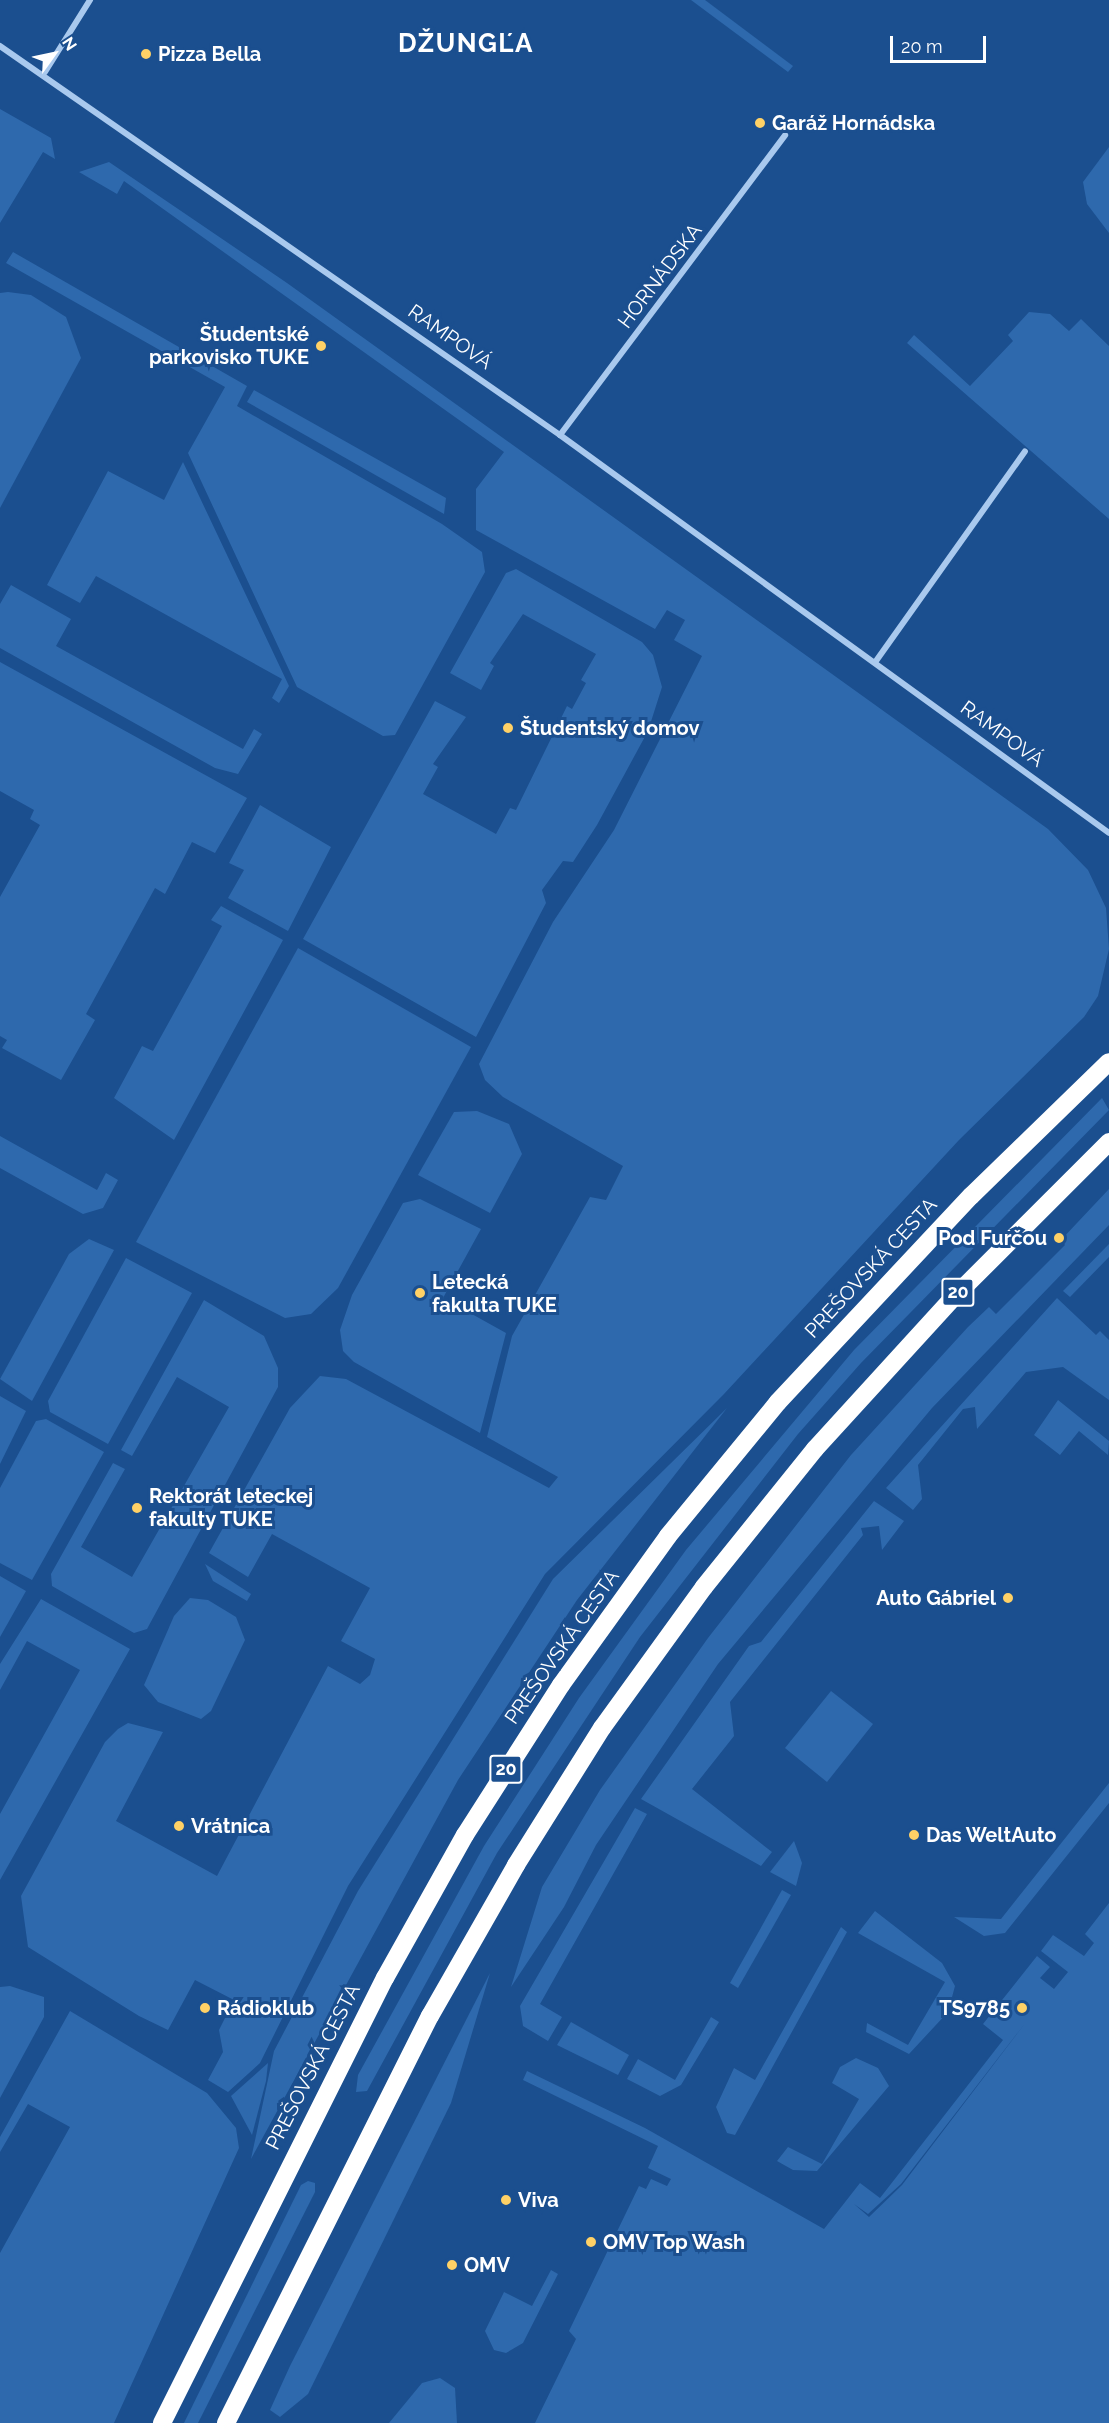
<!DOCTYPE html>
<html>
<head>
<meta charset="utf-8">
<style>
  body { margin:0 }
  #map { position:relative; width:1109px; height:2423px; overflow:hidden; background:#1b4f8f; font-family:Raleway,sans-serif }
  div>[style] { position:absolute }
  .green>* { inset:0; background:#2e69ad }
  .street>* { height:6px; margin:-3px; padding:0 3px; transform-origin:3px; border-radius:3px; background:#a9c9ee }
  .highway>* { height:18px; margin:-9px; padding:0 9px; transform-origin:9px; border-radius:9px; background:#fff }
  .dots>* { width:16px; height:16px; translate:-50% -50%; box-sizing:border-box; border:3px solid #1b4f8f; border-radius:50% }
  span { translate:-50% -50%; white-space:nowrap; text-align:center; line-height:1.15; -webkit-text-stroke:6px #1b4f8f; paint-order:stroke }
  .shield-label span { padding:2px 4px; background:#1b4f8f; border:2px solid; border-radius:4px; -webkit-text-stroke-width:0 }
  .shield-label { font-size:18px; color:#fff; font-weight:700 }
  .poi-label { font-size:20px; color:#fff; font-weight:700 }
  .left { translate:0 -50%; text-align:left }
  .right { translate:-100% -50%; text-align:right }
  .street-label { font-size:20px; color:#fff }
  .district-label { font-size:26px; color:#fff; font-weight:700; letter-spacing:1.5px }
  .north { position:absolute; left:24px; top:24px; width:60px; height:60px; -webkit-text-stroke:4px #1b4f8f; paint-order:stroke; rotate:57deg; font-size:16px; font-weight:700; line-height:24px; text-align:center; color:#fff }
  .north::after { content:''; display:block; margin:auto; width:21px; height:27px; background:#fff; clip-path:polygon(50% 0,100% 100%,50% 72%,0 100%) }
  .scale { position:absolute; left:890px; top:36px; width:96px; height:27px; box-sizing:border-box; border:3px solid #fff; border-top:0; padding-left:8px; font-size:18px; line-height:21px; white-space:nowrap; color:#fff; -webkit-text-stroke:4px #1b4f8f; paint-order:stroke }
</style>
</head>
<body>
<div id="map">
  <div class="green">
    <div style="clip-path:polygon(691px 0,705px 0,793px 66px,788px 72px)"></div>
    <div style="clip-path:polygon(0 109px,51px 138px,55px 159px,43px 152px,0 223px)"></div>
    <div style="clip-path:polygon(1109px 147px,1109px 233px,1087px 204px,1083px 182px)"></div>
    <div style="clip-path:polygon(109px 162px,287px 283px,1048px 829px,1088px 870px,1106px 908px,1109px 949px,1098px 996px,1084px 1017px,959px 1140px,724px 1394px,545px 1574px,348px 1886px,260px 2063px,228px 2092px,208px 2080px,223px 2052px,219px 2030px,234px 2000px,195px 1980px,168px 2030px,139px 2016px,28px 1947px,21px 1896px,105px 1742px,118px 1729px,128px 1723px,163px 1732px,116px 1821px,217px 1876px,328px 1666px,360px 1684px,370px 1675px,375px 1659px,341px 1641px,370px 1588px,272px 1534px,248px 1577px,209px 1553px,290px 1408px,320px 1376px,346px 1379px,549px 1488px,558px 1477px,487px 1437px,512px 1336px,590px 1197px,606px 1200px,623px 1166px,503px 1097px,485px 1080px,479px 1064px,553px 922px,614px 830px,702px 656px,674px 640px,685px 620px,667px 610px,655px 629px,476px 530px,476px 489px,504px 452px,124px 181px,117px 194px,79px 172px)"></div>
    <div style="clip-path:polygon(13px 252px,247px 386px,237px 406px,442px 524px,482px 552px,485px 572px,395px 735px,383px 736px,297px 687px,188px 453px,225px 387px,6px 263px)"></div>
    <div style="clip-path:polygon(8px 292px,31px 295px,66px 317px,81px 358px,0 508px,0 293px)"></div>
    <div style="clip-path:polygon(1029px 312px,1050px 314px,1069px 331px,1081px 319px,1109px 346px,1109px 519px,907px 343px,914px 335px,970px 386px,1013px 341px,1008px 335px)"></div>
    <div style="clip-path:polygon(254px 390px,446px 498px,444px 514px,247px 402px)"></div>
    <div style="clip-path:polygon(183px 462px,289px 686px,279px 703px,272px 698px,282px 679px,96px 576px,80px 603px,47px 585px,108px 471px,164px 500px)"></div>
    <div style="clip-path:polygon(516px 569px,642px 642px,653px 655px,662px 687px,648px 731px,597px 825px,573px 862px,563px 861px,542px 890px,546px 903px,476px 1037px,303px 939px,435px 701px,466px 717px,433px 764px,438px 767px,423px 794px,496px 834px,510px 808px,516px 810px,567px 706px,572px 709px,586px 683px,581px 680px,596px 654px,523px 614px,490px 663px,494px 666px,481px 690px,450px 673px,506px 573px)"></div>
    <div style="clip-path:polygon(11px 585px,71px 619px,56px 646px,243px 749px,254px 729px,262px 734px,238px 774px,215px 768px,0 648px,0 604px)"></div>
    <div style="clip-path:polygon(0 662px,247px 798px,215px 853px,192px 842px,165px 894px,155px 888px,86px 1014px,95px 1020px,61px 1080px,2px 1048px,7px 1040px,0 1036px,0 897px,40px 825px,30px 819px,34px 810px,0 791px)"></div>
    <div style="clip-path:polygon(260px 805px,331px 847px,288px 931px,228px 898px,244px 870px,229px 863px)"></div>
    <div style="clip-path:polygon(221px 906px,283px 940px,174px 1140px,114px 1098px,142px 1046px,153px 1051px,222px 926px,211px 920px)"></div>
    <div style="clip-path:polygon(298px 948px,471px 1047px,338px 1288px,311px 1314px,285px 1318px,136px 1242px)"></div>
    <div style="clip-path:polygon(1102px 1098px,1109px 1110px,861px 1363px,798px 1434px,640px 1637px,497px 1853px,367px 2091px,356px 2092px,358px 2075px,484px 1846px,579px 1698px,686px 1550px,854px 1350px)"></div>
    <div style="clip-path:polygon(477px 1111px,509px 1124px,522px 1154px,490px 1213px,418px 1175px,454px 1112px)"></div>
    <div style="clip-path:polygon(0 1136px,97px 1190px,106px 1173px,118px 1180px,103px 1208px,83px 1214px,0 1168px)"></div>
    <div style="clip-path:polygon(1109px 1189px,1109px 1225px,932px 1408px,718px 1664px,596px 1845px,564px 1907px,511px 1987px,542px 1887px,600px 1790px,708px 1638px,851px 1455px,968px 1327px,989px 1307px,996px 1314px,1065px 1245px,1061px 1240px)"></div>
    <div style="clip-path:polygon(420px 1199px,481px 1229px,443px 1298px,506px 1333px,480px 1433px,354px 1362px,343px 1351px,340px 1330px,352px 1295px,403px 1203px)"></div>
    <div style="clip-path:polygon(89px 1239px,114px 1250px,32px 1401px,0 1379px,69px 1254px)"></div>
    <div style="clip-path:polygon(1109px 1244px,1109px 1257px,1070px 1297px,1063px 1291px)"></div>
    <div style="clip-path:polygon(126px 1258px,192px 1293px,108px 1444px,50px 1412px,48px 1401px)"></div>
    <div style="clip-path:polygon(1057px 1298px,1096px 1335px,1100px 1331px,1109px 1340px,1109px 1400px,1063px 1367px,1026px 1372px,977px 1429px,975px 1407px,963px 1409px,918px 1465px,922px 1499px,913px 1510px,886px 1488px)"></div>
    <div style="clip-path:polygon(204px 1300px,264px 1336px,278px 1368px,278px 1387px,147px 1629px,134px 1633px,52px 1586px,51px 1574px,113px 1463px,125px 1469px,81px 1547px,132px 1577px,229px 1407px,177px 1377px,132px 1456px,121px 1450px)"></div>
    <div style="clip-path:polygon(0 1396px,26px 1411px,0 1464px)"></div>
    <div style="clip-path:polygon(1058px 1400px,1109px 1441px,1108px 1455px,1079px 1431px,1060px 1455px,1034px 1435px)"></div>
    <div style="clip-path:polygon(727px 1408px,577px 1600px,458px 1780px,251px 2159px,274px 2051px,358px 1891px,553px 1579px)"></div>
    <div style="clip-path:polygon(46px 1419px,104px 1452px,32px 1580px,0 1563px,0 1488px,36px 1421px)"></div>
    <div style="clip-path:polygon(874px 1501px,904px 1521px,882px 1550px,879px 1526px,861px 1528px,863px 1535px,730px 1702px,734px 1736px,692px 1789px,772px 1852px,761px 1866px,641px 1799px,749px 1646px,761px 1642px)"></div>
    <div style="clip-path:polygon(205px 1564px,251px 1594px,247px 1601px,213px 1581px)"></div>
    <div style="clip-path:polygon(0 1576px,26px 1591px,0 1637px)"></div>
    <div style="clip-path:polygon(190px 1598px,208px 1600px,236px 1617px,245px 1640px,211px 1711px,201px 1719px,158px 1702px,144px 1685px,174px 1616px)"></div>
    <div style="clip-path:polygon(41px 1599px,130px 1649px,0 1880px,0 1814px,80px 1670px,27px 1641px,0 1690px,0 1664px)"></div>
    <div style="clip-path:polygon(831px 1691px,873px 1724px,827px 1782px,785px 1748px)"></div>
    <div style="clip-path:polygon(1109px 1783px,1109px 1803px,1005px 1933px,984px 1936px,954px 1917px,1001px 1919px)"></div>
    <div style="clip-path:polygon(635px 1808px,647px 1814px,540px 2004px,562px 2017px,548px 2041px,523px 2026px,520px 2006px)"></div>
    <div style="clip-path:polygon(794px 1841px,802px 1863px,796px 1886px,770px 1872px)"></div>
    <div style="clip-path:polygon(782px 1890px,791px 1895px,738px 1988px,730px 1983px)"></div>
    <div style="clip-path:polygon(evenodd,1109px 1903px,1109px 2423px,535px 2423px,576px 2339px,569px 2331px,639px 2186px,646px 2189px,651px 2179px,667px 2186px,671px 2179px,648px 2168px,658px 2146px,523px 2080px,527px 2071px,645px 2128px,824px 2229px,860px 2183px,880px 2198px,1003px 2040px,983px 2024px,1037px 1956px,1050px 1967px,1040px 1978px,1054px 1989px,1068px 1972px,1041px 1951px,1053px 1935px,1084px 1956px,1094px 1943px,1085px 1934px,1109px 1903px,1026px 2022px,902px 2185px,869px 2217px,854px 2204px,868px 2214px,901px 2184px,1026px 2022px)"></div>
    <div style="clip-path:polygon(875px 1911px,942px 1963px,955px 1986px,948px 2012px,909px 2054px,866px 2032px,867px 2023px,908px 2045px,945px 1982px,858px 1933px)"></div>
    <div style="clip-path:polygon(841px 1927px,847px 1932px,735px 2135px,727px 2133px,716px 2107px,734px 2068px,755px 2080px)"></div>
    <div style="clip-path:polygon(490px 1973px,451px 2103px,308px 2394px,280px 2417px,270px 2410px,290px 2366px)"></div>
    <div style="clip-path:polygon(10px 1986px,44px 1997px,44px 2017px,0 2098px,0 1987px)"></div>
    <div style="clip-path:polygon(70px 2011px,207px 2093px,236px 2128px,239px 2148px,114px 2423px,0 2423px,0 2253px,70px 2127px,28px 2104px,0 2152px,0 2137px)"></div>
    <div style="clip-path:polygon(711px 2017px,719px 2022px,681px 2085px,660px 2096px,627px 2079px,638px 2059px,675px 2080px)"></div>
    <div style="clip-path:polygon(571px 2022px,629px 2055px,618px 2075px,557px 2045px)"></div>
    <div style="clip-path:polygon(856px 2058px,878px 2068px,889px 2086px,817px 2171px,793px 2170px,777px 2161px,788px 2147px,822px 2164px,859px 2099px,832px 2083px,840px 2067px)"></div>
    <div style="clip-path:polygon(268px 2063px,266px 2081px,252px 2135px,231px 2096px)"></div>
    <div style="clip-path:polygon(308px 2181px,315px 2183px,315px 2192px,198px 2423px,184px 2423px,301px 2185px)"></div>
    <div style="clip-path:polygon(551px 2270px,558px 2274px,523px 2343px,506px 2353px,494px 2350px,485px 2331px,504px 2292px,532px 2306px)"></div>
    <div style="clip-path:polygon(440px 2378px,455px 2388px,457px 2423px,389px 2423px,422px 2383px)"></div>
  </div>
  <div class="street">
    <div style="left:0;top:46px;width:682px;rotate:34.79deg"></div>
    <div style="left:560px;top:435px;width:678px;rotate:35.94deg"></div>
    <div style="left:45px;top:72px;width:85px;rotate:-58deg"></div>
    <div style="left:560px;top:435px;width:375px;rotate:-53.1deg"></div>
    <div style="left:876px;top:661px;width:257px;rotate:-54.6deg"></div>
  </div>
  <div class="highway">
    <div style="left:162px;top:2423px;width:498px;rotate:-63.4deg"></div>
    <div style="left:385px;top:1978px;width:164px;rotate:-60.8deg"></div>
    <div style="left:465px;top:1835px;width:178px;rotate:-57.4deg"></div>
    <div style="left:561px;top:1685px;width:183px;rotate:-54.3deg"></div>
    <div style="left:668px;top:1536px;width:173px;rotate:-50.6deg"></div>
    <div style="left:778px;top:1402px;width:282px;rotate:-46.9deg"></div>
    <div style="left:971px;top:1196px;width:192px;rotate:-44.2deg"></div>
    <div style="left:226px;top:2423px;width:455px;rotate:-63.4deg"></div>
    <div style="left:430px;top:2016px;width:174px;rotate:-60.3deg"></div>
    <div style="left:516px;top:1865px;width:162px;rotate:-57.9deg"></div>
    <div style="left:602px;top:1728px;width:174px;rotate:-54.1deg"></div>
    <div style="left:704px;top:1587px;width:177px;rotate:-51.2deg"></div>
    <div style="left:815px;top:1449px;width:203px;rotate:-47.6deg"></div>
    <div style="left:952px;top:1299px;width:222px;rotate:-45deg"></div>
  </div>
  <div class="dots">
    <div style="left:146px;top:54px;background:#ffd166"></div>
    <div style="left:760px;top:123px;background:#ffd166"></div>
    <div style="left:321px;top:346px;background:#ffd166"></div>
    <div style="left:508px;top:728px;background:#ffd166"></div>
    <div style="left:1059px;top:1238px;background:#ffd166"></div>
    <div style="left:420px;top:1293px;background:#ffd166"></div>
    <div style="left:137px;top:1508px;background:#ffd166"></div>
    <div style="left:1008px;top:1598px;background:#ffd166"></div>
    <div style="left:179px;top:1826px;background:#ffd166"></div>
    <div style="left:914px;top:1835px;background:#ffd166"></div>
    <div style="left:205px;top:2008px;background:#ffd166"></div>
    <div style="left:1022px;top:2008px;background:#ffd166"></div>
    <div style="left:506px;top:2200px;background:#ffd166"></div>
    <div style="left:591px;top:2242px;background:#ffd166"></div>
    <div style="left:452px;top:2265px;background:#ffd166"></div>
  </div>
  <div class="shield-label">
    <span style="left:958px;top:1292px">20</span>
    <span style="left:506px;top:1769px">20</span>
  </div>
  <div class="poi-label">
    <span class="left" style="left:158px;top:54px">Pizza Bella</span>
    <span class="left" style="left:772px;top:123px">Garáž Hornádska</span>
    <span class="right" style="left:309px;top:346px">Študentské<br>parkovisko TUKE</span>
    <span class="left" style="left:520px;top:728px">Študentský domov</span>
    <span class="right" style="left:1047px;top:1238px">Pod Furčou</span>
    <span class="left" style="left:432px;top:1294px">Letecká<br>fakulta TUKE</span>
    <span class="left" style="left:149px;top:1508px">Rektorát leteckej<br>fakulty TUKE</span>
    <span class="right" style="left:996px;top:1598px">Auto Gábriel</span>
    <span class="left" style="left:191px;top:1826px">Vrátnica</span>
    <span class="left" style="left:926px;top:1835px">Das WeltAuto</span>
    <span class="left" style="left:217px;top:2008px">Rádioklub</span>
    <span class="right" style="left:1010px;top:2008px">TS9785</span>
    <span class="left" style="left:518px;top:2200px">Viva</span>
    <span class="left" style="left:603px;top:2242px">OMV Top Wash</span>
    <span class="left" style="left:464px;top:2265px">OMV</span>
  </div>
  <div class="street-label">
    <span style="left:660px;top:276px;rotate:-53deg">HORNÁDSKA</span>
    <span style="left:450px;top:337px;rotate:35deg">RAMPOVÁ</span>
    <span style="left:1002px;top:734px;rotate:36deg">RAMPOVÁ</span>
    <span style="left:871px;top:1268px;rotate:-47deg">PREŠOVSKÁ CESTA</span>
    <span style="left:562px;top:1647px;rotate:-55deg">PREŠOVSKÁ CESTA</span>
    <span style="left:313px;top:2067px;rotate:-63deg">PREŠOVSKÁ CESTA</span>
  </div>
  <div class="district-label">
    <span style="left:466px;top:44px">DŽUNGĽA</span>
  </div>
  <div class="north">N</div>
  <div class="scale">20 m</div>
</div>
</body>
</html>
